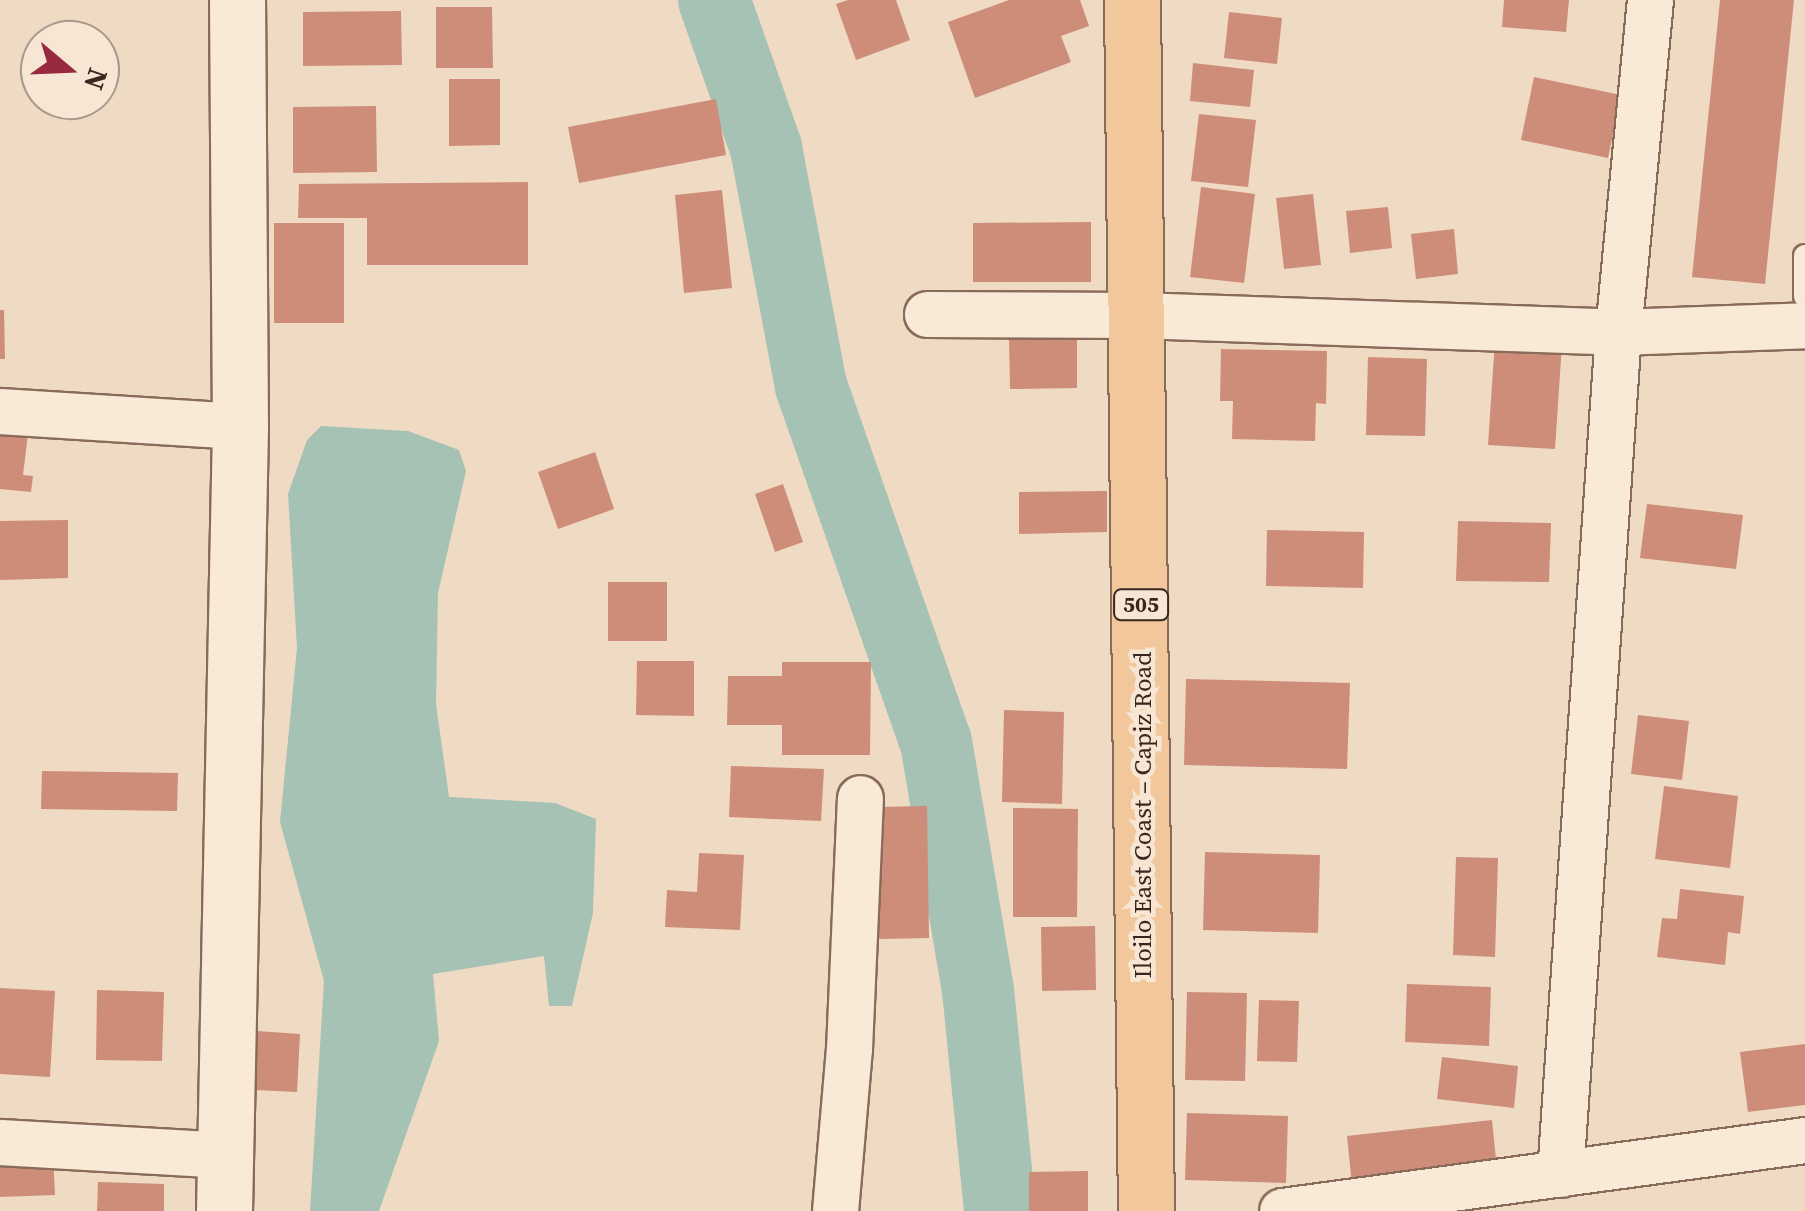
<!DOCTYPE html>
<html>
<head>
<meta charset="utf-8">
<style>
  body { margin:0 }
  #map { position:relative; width:1805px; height:1211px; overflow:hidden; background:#efdac4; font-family:"Source Serif 4",serif }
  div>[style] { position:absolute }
  .water>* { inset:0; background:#a6c2b4 }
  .river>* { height:72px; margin:-36px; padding:0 36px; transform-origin:36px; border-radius:36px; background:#a6c2b4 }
  .building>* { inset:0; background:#cd8d79 }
  .roads { filter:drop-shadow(2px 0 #896b5a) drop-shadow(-2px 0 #896b5a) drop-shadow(0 2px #896b5a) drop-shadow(0 -2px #896b5a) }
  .lane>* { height:22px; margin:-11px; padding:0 11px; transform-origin:11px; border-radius:11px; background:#f9e9d7 }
  .street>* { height:45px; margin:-22.5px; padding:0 22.5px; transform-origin:22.5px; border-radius:22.5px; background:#f9e9d7 }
  .secondary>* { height:55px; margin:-27.5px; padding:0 27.5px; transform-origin:27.5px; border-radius:27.5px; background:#f9e9d7 }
  .primary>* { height:55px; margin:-27.5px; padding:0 27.5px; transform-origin:27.5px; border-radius:27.5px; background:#f2c79b }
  span { translate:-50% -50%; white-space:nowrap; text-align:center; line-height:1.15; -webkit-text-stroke:9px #f6e6d3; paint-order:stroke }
  .shield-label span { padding:2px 8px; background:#f6e6d3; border:2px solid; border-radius:8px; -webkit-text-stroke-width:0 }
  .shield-label { font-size:22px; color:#39261e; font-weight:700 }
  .street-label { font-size:25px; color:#39261e }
  .north { position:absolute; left:20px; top:20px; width:100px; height:100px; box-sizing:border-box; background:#f6e6d3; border:2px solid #aa998b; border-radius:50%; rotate:109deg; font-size:28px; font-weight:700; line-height:40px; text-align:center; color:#39261e }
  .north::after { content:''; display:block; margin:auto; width:35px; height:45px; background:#99293f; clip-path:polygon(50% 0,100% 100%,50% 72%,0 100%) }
</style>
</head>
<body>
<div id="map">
  <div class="water">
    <div style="clip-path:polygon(321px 426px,408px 431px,459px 450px,466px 471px,438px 593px,436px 704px,449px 797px,555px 803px,596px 819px,593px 913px,572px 1006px,549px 1006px,544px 956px,433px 974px,439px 1041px,379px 1211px,310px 1211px,324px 981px,280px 822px,297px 648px,288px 494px,307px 440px)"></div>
  </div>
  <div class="river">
    <div style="left:714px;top:0;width:157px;rotate:70.6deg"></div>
    <div style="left:766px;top:148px;width:242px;rotate:79.3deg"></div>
    <div style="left:811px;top:386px;width:377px;rotate:70.7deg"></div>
    <div style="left:936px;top:742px;width:252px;rotate:80.4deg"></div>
    <div style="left:978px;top:990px;width:222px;rotate:84.3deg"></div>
  </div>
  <div class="building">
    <div style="clip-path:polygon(848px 0,896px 0,910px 40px,856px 60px,836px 4px)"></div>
    <div style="clip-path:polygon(1009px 0,1080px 0,1089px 26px,1061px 36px,1071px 62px,975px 98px,948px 22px)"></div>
    <div style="clip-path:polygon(1504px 0,1569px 0,1566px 32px,1502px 27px)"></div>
    <div style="clip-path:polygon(1720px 0,1794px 0,1765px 284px,1692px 277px)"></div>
    <div style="clip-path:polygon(436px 7px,492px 7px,493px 68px,436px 68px)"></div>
    <div style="clip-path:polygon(401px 11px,402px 65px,303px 66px,303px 12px)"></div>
    <div style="clip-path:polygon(1229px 12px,1282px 18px,1277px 64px,1224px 58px)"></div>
    <div style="clip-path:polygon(1193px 63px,1254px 70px,1250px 107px,1190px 101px)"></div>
    <div style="clip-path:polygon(1534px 77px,1621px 95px,1608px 158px,1521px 140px)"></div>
    <div style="clip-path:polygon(449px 79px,500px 79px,500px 145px,449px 146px)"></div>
    <div style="clip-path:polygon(716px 99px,726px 155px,579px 183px,568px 127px)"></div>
    <div style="clip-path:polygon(376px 106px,377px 172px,293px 173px,293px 107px)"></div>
    <div style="clip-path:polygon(1199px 114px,1256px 120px,1248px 187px,1191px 181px)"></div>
    <div style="clip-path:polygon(528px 182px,528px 265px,367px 265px,367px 218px,298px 218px,299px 184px)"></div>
    <div style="clip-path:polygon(1201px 187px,1255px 194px,1244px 283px,1190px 277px)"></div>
    <div style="clip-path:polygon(722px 190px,732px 288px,684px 293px,675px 195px)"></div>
    <div style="clip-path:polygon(1313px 194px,1321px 265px,1284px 269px,1276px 198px)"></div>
    <div style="clip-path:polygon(1388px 207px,1392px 248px,1350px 253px,1346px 211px)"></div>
    <div style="clip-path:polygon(1091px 222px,1091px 282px,973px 282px,973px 223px)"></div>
    <div style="clip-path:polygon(274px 223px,344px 223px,344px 323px,274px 323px)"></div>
    <div style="clip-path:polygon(1454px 229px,1458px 274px,1416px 279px,1411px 234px)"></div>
    <div style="clip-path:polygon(0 310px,4px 310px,5px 359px,0 359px)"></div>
    <div style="clip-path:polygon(1077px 336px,1077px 388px,1010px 389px,1009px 338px)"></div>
    <div style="clip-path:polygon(1495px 340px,1562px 344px,1555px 449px,1488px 445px)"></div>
    <div style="clip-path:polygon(1221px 349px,1327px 351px,1326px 404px,1316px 403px,1315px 441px,1232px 439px,1233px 401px,1220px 401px)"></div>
    <div style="clip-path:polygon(1368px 357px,1427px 359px,1425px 436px,1366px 435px)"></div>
    <div style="clip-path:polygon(0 430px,28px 434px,23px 475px,33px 476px,31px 492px,0 489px)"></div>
    <div style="clip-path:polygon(595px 452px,614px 509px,558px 529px,538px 472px)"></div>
    <div style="clip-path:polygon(783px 484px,803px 542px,775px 552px,755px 494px)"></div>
    <div style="clip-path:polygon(1107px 491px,1107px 532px,1019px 534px,1019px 492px)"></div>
    <div style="clip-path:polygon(1647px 504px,1743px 515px,1736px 569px,1640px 558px)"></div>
    <div style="clip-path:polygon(68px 520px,68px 578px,0 580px,0 521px)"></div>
    <div style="clip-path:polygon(1458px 521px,1551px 523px,1549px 582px,1456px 581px)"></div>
    <div style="clip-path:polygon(1267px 530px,1364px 532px,1363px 588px,1266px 586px)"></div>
    <div style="clip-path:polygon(608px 582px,667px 582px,667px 641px,608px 641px)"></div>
    <div style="clip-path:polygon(637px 661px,694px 661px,694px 716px,636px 715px)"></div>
    <div style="clip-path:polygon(782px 662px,871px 662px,870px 755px,782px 755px,782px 725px,727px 725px,728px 676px,782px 676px)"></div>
    <div style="clip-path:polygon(1186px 679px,1350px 683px,1347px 769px,1184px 765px)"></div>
    <div style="clip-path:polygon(1004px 710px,1064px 712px,1062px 804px,1002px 802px)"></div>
    <div style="clip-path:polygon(1638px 715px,1689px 721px,1682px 780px,1631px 774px)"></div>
    <div style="clip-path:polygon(731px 766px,824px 769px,821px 821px,729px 817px)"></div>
    <div style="clip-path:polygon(42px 771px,178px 773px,177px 811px,41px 809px)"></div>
    <div style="clip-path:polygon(1664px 786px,1738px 796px,1730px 868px,1655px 859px)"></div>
    <div style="clip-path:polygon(927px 806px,929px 938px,879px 939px,877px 807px)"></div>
    <div style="clip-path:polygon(1013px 808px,1078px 809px,1077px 917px,1013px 917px)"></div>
    <div style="clip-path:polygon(1205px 852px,1320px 855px,1318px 933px,1203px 930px)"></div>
    <div style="clip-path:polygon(699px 853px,744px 855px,740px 930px,665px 927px,667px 890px,697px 892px)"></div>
    <div style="clip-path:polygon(1456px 857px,1498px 858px,1495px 957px,1453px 955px)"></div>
    <div style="clip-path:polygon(1680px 889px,1744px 896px,1740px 934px,1728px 932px,1725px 965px,1657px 957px,1662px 918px,1677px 919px)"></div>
    <div style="clip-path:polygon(1095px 926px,1096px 990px,1042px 991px,1041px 927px)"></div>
    <div style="clip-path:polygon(1407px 984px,1491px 987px,1489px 1046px,1405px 1042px)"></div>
    <div style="clip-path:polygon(0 988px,55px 991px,50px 1077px,0 1074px)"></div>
    <div style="clip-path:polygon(97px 990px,164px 992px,162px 1061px,96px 1060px)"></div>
    <div style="clip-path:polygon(1187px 992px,1247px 993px,1245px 1081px,1185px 1080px)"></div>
    <div style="clip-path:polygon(1259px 1000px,1299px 1001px,1297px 1062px,1257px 1061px)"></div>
    <div style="clip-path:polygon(257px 1031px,300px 1034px,297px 1092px,253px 1090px)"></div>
    <div style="clip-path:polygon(1805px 1044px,1805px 1105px,1748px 1112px,1740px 1052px)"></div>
    <div style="clip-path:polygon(1442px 1057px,1518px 1066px,1514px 1108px,1437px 1099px)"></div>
    <div style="clip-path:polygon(1187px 1113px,1288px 1116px,1286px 1183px,1185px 1180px)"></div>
    <div style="clip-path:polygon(1492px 1120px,1498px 1179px,1353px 1195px,1347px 1136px)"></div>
    <div style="clip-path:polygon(53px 1156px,55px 1195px,0 1197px,0 1159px)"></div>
    <div style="clip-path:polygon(1088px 1171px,1088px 1211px,1029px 1211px,1029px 1172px)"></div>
    <div style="clip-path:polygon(98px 1182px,164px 1184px,164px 1211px,97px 1211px)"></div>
  </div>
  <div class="roads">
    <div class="lane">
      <div style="left:1805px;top:256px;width:40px;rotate:90deg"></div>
    </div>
    <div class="street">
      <div style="left:927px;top:314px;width:211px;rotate:0.3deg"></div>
      <div style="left:1138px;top:315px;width:480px;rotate:2deg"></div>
      <div style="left:1618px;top:332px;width:187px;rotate:-2.1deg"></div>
      <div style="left:0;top:411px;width:240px;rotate:3.6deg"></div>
      <div style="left:0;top:1142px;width:226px;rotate:3.3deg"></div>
      <div style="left:1560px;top:1174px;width:844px;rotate:-86.06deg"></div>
      <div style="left:1618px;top:332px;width:334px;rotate:-84.5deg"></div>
      <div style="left:835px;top:1211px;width:163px;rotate:-85.1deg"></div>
      <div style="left:849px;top:1049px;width:251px;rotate:-87.5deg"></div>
      <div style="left:1282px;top:1211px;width:528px;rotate:-7.73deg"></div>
    </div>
    <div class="secondary">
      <div style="left:224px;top:1211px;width:785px;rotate:-88.83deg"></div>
      <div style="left:240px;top:426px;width:426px;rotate:-90.4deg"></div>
    </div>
    <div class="primary">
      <div style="left:1132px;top:0;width:1211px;rotate:89.34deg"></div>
    </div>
  </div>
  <div class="shield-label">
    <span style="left:1141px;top:605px">505</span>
  </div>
  <div class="street-label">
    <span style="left:1142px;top:815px;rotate:-90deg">Iloilo East Coast – Capiz Road</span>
  </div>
  <div class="north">N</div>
</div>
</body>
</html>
